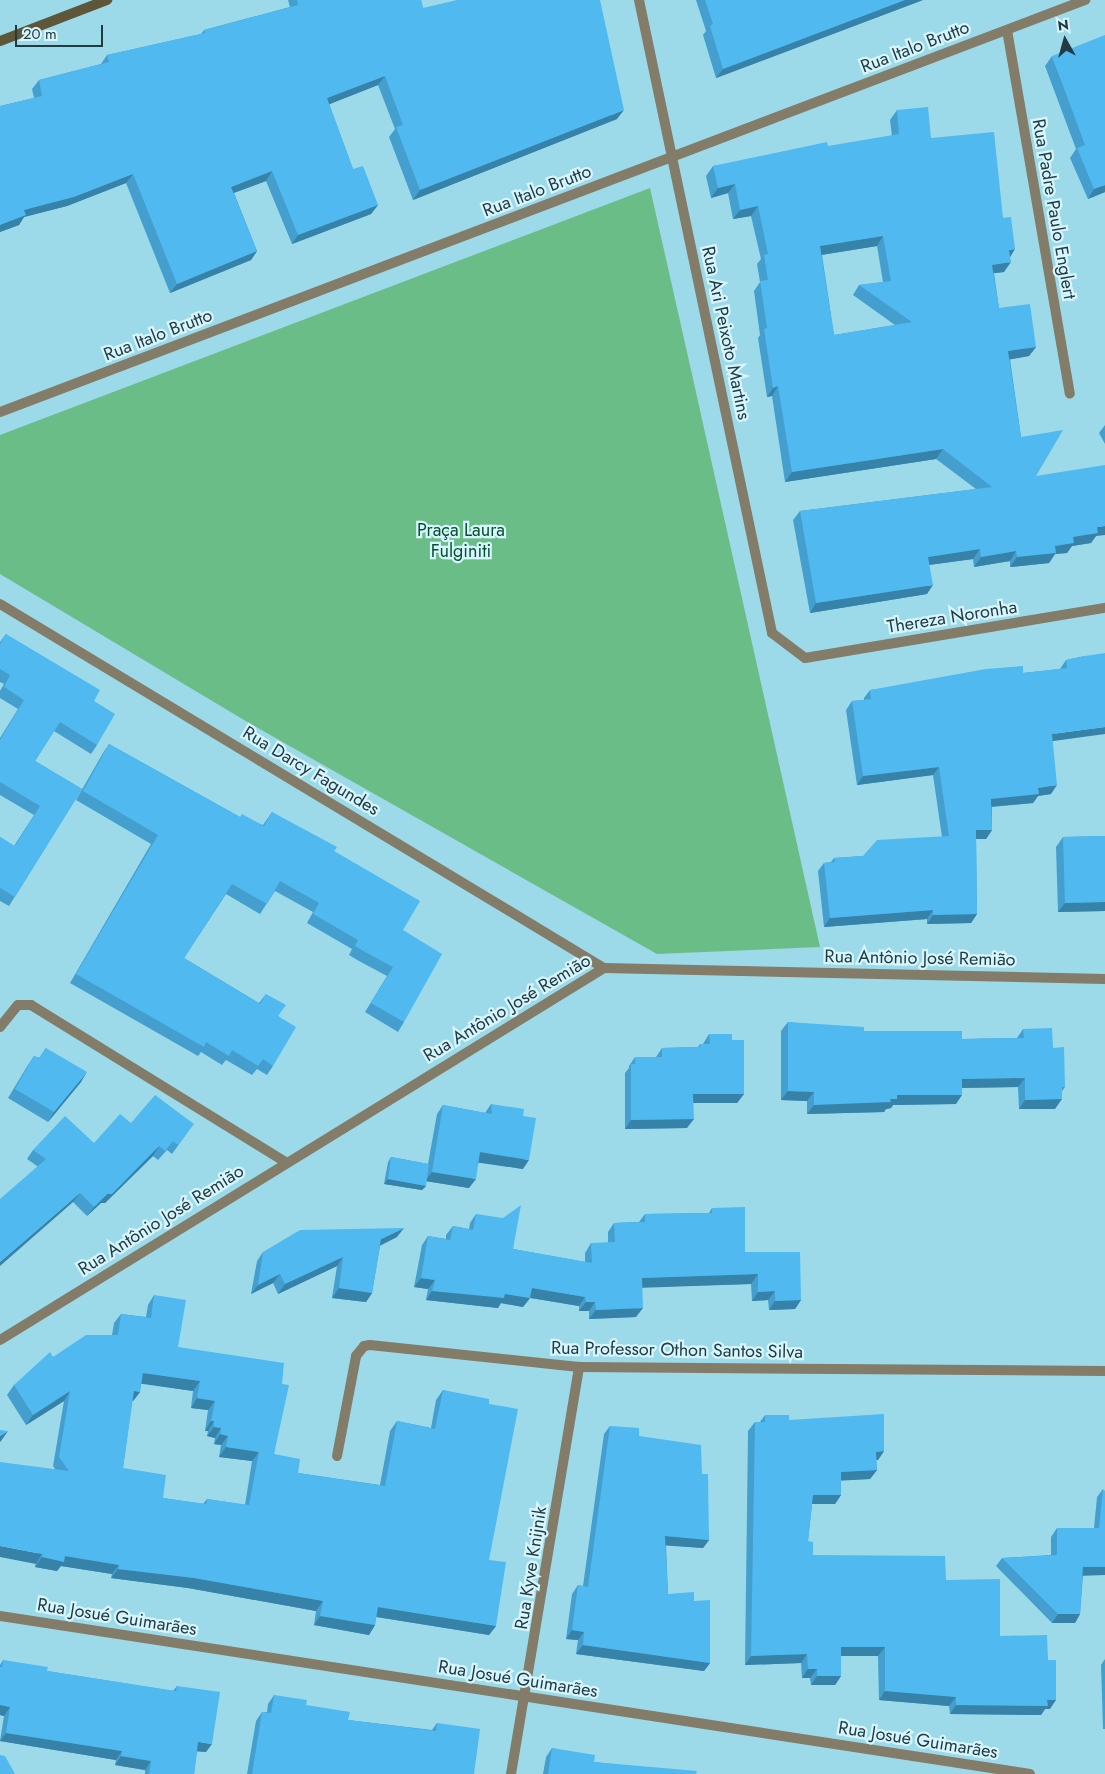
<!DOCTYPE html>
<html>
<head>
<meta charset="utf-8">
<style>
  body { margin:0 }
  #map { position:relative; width:1105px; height:1774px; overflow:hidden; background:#9cdae9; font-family:Jost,sans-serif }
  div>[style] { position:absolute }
  .green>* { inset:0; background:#6bbd88 }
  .street>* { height:10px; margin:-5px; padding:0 5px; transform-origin:5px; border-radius:5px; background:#827c69 }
  .secondary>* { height:10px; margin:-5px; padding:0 5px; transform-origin:5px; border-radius:5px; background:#5e5639 }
  .wall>* { inset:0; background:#449fce }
  .shaded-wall>* { inset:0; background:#3782a8 }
  .building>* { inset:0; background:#4fb9f0 }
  span { translate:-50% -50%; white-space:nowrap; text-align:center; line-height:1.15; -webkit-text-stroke:4.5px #d7f5fd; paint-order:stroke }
  .street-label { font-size:18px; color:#223b41 }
  .park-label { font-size:18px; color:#05512c }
  .north { position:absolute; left:1040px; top:15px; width:50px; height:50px; -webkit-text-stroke:4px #d7f5fd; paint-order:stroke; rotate:353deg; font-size:14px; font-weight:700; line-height:20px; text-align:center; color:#223b41 }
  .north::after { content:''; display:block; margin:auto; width:18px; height:22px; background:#223b41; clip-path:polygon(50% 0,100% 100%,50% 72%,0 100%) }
  .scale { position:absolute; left:15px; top:25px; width:88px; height:22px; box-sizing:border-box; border:2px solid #223b41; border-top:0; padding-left:6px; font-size:15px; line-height:18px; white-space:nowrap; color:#223b41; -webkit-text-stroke:4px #d7f5fd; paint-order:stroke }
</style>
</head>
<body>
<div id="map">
  <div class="green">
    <div style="clip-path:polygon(650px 188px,687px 352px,820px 947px,657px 954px,249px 723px,0 574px,0 435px)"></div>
  </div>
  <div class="street">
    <div style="left:639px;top:0;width:647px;rotate:78.13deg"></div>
    <div style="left:772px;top:633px;width:41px;rotate:37.1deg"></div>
    <div style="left:805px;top:658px;width:304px;rotate:-9.5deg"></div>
    <div style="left:1007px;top:30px;width:369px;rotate:80.2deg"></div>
    <div style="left:0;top:412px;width:1161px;rotate:-20.79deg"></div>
    <div style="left:0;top:604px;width:705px;rotate:31.08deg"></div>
    <div style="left:0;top:1027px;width:28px;rotate:-51deg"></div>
    <div style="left:18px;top:1005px;width:13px"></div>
    <div style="left:31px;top:1005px;width:299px;rotate:31.7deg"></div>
    <div style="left:0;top:1340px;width:709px;rotate:-31.63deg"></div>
    <div style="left:604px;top:968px;width:501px;rotate:1.26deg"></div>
    <div style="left:337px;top:1456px;width:102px;rotate:-79.2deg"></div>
    <div style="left:356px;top:1356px;width:13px;rotate:-51deg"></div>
    <div style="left:364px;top:1346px;width:6px;rotate:-9deg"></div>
    <div style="left:370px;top:1345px;width:210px;rotate:6deg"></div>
    <div style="left:579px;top:1367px;width:526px;rotate:0.44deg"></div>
    <div style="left:0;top:1616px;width:1042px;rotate:8.72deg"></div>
    <div style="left:511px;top:1774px;width:413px;rotate:-80.5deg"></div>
  </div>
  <div class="secondary">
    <div style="left:0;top:41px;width:115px;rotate:-21deg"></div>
  </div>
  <div class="wall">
    <div style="clip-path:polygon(288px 0,421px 0,423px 8px,617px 119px,413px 200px,389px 137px,395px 129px,378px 85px,329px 104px,353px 169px,378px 205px,371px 214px,292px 244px,266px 181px,234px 193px,257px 251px,251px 260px,170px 293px,126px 183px,67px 206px,24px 217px,19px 225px,0 232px,0 106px,34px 98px,32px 89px,39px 80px,101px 64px,107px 55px,201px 34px,204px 30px,290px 7px)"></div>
    <div style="clip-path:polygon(696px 0,923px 0,716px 78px,703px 35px,706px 31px)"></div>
    <div style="clip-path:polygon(1052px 56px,1105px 192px,1088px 199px,1070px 158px,1076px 149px,1045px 66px)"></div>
    <div style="clip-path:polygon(evenodd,897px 110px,931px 138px,1003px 218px,1010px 257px,1004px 272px,994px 273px,999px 308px,1036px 347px,1029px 356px,1010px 359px,1021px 437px,1036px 476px,1096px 536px,1091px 543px,1072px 546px,1067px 553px,1055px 554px,1049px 563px,1010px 567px,1010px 561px,974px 567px,973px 559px,929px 565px,927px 594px,810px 613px,793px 520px,800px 511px,976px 489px,936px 459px,785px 482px,772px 396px,767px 397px,758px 338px,760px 335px,754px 291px,760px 282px,757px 264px,761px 259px,751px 216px,733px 219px,728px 193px,711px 198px,706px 176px,713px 166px,892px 136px,890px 120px,897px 110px,877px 246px,883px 282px,859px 285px,853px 295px,895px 325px,834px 335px,822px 255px,877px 246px)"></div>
    <div style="clip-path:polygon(1105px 425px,1105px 444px,1099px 433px)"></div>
    <div style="clip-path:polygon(6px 634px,94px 701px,97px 745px,91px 754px,54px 731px,35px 761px,82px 789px,9px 906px,0 901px,0 837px,14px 846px,34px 815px,0 795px,0 738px,18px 709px,0 698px,0 691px,4px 684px,0 682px,0 642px)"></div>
    <div style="clip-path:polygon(1085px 656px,1052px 742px,1051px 794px,1038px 796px,1033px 803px,992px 807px,992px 830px,986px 839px,976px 839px,977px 914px,971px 923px,927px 924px,927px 919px,824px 927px,818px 871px,824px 863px,831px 862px,834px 858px,863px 856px,942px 837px,933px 775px,857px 785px,846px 710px,852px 701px,864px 700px,864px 698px,870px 690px,1060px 669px,1066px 660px)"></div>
    <div style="clip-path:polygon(109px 744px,240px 817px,263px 825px,272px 812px,334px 851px,403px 930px,404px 1022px,398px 1032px,365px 1012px,387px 976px,359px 961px,349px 955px,352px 949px,307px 923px,313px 912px,275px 891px,260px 914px,226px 894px,184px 958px,259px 1003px,266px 994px,279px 1017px,273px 1066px,267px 1075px,257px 1069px,252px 1075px,226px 1060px,222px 1065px,201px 1052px,198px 1056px,70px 983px,151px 844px,76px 800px,103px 753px)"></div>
    <div style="clip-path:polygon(1105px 836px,1105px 911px,1058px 912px,1056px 847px,1063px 837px)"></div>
    <div style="clip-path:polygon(788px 1022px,864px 1031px,962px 1039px,1017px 1038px,1023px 1029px,1053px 1048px,1065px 1087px,1062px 1091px,1055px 1109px,1019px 1109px,1018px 1087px,962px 1088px,956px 1104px,893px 1105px,891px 1108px,886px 1109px,884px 1112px,807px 1114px,807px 1101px,781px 1100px,781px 1031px)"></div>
    <div style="clip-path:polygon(709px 1034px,732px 1040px,744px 1094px,737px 1103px,693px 1103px,687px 1128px,625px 1129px,625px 1073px,629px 1068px,629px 1066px,635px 1057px,656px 1057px,662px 1048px,698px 1047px,700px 1044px,703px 1044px)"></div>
    <div style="clip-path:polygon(46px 1048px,81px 1082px,48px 1122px,8px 1098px,28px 1065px,34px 1056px,39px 1058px)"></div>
    <div style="clip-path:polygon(491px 1104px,523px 1116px,523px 1169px,479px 1162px,469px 1188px,426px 1181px,426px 1186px,422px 1190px,384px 1184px,388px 1162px,391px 1157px,428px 1164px,437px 1114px,443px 1105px,485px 1113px)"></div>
    <div style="clip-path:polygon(131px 1123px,187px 1133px,172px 1154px,167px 1150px,158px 1160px,153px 1156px,105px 1203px,101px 1203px,87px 1216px,37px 1166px,27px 1159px,33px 1150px,94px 1143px)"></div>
    <div style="clip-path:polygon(712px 1208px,745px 1252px,801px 1300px,795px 1309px,769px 1310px,768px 1300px,752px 1301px,751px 1284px,642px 1287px,636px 1317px,589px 1319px,589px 1311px,579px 1311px,579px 1306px,530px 1298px,523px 1307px,501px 1303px,498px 1308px,426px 1300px,428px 1289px,414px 1287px,422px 1245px,428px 1236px,446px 1239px,446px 1235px,453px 1226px,469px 1229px,470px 1223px,476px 1214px,513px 1249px,585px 1262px,585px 1253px,591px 1243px,608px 1243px,608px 1232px,614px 1223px,639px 1222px,645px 1214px,709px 1213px)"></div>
    <div style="clip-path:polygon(397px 1237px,380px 1246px,372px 1293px,366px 1302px,332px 1298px,337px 1266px,278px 1294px,273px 1283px,251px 1294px,257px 1261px,263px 1252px)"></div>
    <div style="clip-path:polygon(evenodd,154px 1295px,178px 1347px,282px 1384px,274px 1454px,298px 1473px,380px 1485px,390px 1431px,397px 1421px,431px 1428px,436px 1400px,443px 1390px,489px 1404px,489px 1560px,496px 1626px,489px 1635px,376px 1617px,375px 1625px,369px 1635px,314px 1625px,316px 1611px,188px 1588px,111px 1578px,112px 1574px,61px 1566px,57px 1571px,35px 1567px,55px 1469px,53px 1466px,64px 1401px,26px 1425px,7px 1395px,14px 1385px,53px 1357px,112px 1335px,114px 1323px,121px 1314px,146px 1317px,148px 1305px,154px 1295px,141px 1383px,193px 1391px,191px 1408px,208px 1410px,205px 1431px,208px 1431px,207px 1436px,215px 1438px,214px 1444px,221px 1445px,219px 1457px,252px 1461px,245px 1505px,207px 1499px,203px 1504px,163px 1498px,123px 1468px,132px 1401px,133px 1401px,140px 1392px,141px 1383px)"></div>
    <div style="clip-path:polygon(765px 1415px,789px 1420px,884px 1451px,878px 1460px,876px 1460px,877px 1470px,870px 1479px,841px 1480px,841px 1495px,835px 1504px,812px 1504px,808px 1541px,813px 1555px,946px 1580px,1000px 1636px,1050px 1709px,1045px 1709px,1041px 1715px,950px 1714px,949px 1706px,879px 1700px,878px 1656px,841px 1656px,841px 1676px,835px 1685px,811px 1685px,810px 1678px,802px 1678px,801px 1663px,745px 1665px,748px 1431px,755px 1422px,760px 1422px)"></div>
    <div style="clip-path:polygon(610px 1426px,639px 1436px,702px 1474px,709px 1540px,703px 1548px,666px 1545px,668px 1594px,694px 1601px,710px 1663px,704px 1671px,576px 1654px,578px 1640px,566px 1639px,572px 1594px,578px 1585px,583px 1586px,604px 1434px)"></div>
    <div style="clip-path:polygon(1103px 1489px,1105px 1575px,1083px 1575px,1080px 1614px,1075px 1623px,1052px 1623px,996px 1566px,1002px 1558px,1051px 1555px,1051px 1537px,1057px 1528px,1094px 1528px,1097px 1497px)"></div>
    <div style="clip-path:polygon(1105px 1659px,1105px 1729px,1103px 1729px,1101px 1665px)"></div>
    <div style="clip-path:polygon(3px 1660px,47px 1671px,173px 1691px,177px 1686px,206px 1752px,197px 1751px,194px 1774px,145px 1774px,145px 1770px,115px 1765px,116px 1760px,0 1741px,4px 1716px,0 1715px,0 1665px)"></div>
    <div style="clip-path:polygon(274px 1695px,348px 1720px,432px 1730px,437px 1723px,474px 1774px,247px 1774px,256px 1721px,262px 1712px,267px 1712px,268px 1704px)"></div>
    <div style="clip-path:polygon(552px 1748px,594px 1762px,696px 1774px,543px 1774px,546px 1757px)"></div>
  </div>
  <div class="shaded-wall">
    <div style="clip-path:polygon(905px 0,923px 0,716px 78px,723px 69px)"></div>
    <div style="clip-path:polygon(385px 76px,378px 85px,320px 108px,327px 98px)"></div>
    <div style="clip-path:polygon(624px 110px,617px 119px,413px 200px,420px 190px)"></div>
    <div style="clip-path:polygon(272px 171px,266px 181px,225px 196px,231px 187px)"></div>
    <div style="clip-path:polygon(133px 174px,126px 183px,67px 206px,24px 217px,19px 225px,0 232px,0 225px,24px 210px)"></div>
    <div style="clip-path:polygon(735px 184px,728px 193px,711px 198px,718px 188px)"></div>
    <div style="clip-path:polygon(1105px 185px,1105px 192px,1088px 199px,1094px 189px)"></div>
    <div style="clip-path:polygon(378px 205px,371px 214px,292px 244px,298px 235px)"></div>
    <div style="clip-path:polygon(758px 206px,751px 216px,733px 219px,740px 210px)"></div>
    <div style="clip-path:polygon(883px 236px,877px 246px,814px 256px,820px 246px)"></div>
    <div style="clip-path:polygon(1015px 249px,1009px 259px,1009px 250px)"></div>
    <div style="clip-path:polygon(257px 251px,251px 260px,170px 293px,177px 284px)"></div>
    <div style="clip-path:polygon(1011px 262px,1004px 272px,986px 274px,992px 265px)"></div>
    <div style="clip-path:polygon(1036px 347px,1029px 356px,1002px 361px,1008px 351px)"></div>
    <div style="clip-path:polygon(778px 386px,772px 396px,767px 397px,773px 388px)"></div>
    <div style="clip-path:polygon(943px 449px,936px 459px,785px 482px,792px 472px)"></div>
    <div style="clip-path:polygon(1105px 526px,1105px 535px,1096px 536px,1091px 543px,1072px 546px,1067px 553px,1055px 554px,1049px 563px,1010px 567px,1017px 557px,1055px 546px,1073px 537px,1097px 527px)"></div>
    <div style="clip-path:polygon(980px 549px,973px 559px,921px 566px,928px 557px)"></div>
    <div style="clip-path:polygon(1016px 551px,1010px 561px,974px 567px,981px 557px)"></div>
    <div style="clip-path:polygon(933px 585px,927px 594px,810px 613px,816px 603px)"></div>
    <div style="clip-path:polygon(1105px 727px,1105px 734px,1046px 742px,1052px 734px)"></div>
    <div style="clip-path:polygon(939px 767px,933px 775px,857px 785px,863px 776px)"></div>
    <div style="clip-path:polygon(1057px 785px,1051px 794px,1038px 796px,1033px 803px,985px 807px,991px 799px,1038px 788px)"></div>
    <div style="clip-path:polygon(976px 830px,992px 830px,986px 839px,970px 839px)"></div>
    <div style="clip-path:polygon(1105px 902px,1105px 911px,1058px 912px,1065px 903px)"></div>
    <div style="clip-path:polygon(933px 910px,927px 919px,824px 927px,830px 918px)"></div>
    <div style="clip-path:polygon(977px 914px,971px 923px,927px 924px,933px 915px)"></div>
    <div style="clip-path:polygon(87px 1072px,81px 1082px,48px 1122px,54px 1112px)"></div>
    <div style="clip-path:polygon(1025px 1078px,1018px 1087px,956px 1088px,962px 1079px)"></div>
    <div style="clip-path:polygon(788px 1091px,814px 1092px,807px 1101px,781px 1100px)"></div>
    <div style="clip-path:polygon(693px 1094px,744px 1094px,737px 1103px,687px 1103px)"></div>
    <div style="clip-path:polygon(897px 1095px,962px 1095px,956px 1104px,893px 1105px,891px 1108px,886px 1109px,884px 1112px,807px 1114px,814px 1105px,890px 1099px)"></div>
    <div style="clip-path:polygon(1062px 1099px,1055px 1109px,1019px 1109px,1025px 1100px)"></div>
    <div style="clip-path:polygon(694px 1119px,687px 1128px,625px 1129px,631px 1120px)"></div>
    <div style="clip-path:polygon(159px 1146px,153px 1156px,105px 1203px,101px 1203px,87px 1216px,94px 1207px)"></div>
    <div style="clip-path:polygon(480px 1152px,529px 1160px,523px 1169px,474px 1162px)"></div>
    <div style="clip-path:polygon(432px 1172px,476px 1179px,469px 1188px,425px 1181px)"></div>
    <div style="clip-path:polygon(388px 1179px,426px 1186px,422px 1190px,384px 1184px)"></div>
    <div style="clip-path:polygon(80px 1193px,73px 1202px,0 1266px,0 1262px)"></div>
    <div style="clip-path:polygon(404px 1228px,397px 1237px,374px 1248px,381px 1239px)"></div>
    <div style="clip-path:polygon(343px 1257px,337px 1266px,278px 1294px,285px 1284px)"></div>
    <div style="clip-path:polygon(280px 1274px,273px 1283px,251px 1294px,258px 1285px)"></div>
    <div style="clip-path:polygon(758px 1274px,751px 1284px,636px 1288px,642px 1278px)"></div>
    <div style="clip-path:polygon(421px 1278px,435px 1280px,428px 1289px,414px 1287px)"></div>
    <div style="clip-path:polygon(339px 1288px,372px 1293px,366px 1302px,332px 1298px)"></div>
    <div style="clip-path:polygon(532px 1288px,585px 1297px,579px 1306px,525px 1297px)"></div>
    <div style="clip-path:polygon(432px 1291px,505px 1294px,530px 1298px,523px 1307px,501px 1303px,498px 1308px,426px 1300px)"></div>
    <div style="clip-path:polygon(775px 1291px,768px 1300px,752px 1301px,758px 1292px)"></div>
    <div style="clip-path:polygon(801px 1300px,795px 1309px,769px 1310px,775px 1301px)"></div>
    <div style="clip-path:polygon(586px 1302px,595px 1302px,589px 1311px,579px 1311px)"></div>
    <div style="clip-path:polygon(643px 1308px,636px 1317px,589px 1319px,596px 1310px)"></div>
    <div style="clip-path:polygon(143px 1373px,200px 1381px,193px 1391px,136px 1383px)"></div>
    <div style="clip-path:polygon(70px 1391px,64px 1401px,26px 1425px,33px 1415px)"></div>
    <div style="clip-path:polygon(134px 1391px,140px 1392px,133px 1401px,127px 1400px)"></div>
    <div style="clip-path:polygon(197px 1398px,215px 1401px,208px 1410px,191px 1408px)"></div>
    <div style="clip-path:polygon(211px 1421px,214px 1421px,208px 1431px,205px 1431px)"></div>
    <div style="clip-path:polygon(214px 1427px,221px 1428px,215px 1438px,207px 1436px)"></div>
    <div style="clip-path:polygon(8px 1431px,1px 1441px,0 1442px,0 1436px)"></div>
    <div style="clip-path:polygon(220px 1434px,228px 1436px,221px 1445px,214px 1444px)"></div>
    <div style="clip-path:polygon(226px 1447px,259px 1452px,252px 1461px,219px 1457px)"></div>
    <div style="clip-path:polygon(884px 1451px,878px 1460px,869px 1461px,876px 1452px)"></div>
    <div style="clip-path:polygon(877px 1470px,870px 1479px,835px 1481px,841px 1472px)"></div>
    <div style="clip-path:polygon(813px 1495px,841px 1495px,835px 1504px,807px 1504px)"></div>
    <div style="clip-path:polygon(665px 1536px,709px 1540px,703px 1548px,659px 1545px)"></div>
    <div style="clip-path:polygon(0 1546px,42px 1554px,36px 1564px,0 1557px)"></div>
    <div style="clip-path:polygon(65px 1556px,119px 1565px,112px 1574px,61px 1566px,57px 1571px,35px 1567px,42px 1557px)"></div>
    <div style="clip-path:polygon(1083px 1567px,1105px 1567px,1105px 1575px,1077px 1576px)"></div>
    <div style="clip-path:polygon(118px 1569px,194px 1578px,323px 1601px,316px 1611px,188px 1588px,111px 1578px)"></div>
    <div style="clip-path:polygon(378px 1607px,496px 1626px,489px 1635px,371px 1616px)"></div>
    <div style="clip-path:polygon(1058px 1614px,1080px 1614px,1075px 1623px,1052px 1623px)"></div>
    <div style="clip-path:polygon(320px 1616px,375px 1625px,369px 1635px,314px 1625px)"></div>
    <div style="clip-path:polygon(572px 1630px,584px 1632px,578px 1640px,566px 1639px)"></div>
    <div style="clip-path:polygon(583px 1645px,710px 1663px,704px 1671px,576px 1654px)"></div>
    <div style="clip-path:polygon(841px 1647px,885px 1647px,878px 1656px,835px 1656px)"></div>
    <div style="clip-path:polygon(807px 1654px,801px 1663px,745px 1665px,751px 1656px)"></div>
    <div style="clip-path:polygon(808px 1669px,817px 1669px,810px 1678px,802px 1678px)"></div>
    <div style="clip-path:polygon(817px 1676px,841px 1676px,835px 1685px,811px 1685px)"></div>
    <div style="clip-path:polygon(885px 1691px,956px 1697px,949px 1706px,879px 1700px)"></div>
    <div style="clip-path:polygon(1047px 1700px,1056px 1700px,1050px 1709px,1045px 1709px,1041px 1715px,950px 1714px,956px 1705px)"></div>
    <div style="clip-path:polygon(0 1705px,10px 1707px,4px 1716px,0 1715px)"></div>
    <div style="clip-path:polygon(6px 1733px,122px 1751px,116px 1760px,0 1741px)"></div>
    <div style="clip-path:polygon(198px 1742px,212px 1744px,206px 1752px,192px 1751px)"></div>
    <div style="clip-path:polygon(121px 1756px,151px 1761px,145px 1770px,115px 1765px)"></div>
  </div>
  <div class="building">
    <div style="clip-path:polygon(297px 0,421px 0,423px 8px,457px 0,600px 0,624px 110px,420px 190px,396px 127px,403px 125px,385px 76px,327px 98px,353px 169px,363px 166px,378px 205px,298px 235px,272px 171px,231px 187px,257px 251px,177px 284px,133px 174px,74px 197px,24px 210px,26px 215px,0 225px,0 106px,42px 96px,39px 80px,109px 62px,107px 55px,205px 33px,204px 30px,298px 5px)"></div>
    <div style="clip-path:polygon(705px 0,905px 0,723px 69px,710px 26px,713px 24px)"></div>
    <div style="clip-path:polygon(1105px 35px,1105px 185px,1094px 189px,1077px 148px,1085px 145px,1052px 56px)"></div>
    <div style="clip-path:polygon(evenodd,928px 107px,931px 138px,994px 132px,1003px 218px,1011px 217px,1015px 249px,1009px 250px,1011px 262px,992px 265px,999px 308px,1030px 304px,1036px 347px,1008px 351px,1021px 437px,1063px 430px,1036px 476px,1105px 465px,1105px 526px,1097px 527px,1098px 533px,1073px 537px,1074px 543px,1055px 546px,1056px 553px,1017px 557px,1016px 551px,981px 557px,980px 549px,928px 557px,933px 585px,816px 603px,800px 511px,992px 487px,943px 449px,792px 472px,778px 386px,773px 388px,764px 329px,767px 328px,760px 281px,768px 280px,764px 255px,768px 254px,758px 206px,740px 210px,735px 184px,718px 188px,713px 166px,827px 142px,828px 146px,899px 134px,897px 110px,928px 107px,883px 236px,891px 281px,859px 285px,912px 322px,834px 335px,820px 246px,883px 236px)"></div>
    <div style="clip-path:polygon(6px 634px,100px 690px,94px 701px,115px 714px,97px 745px,60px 722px,35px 761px,82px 789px,15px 897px,0 888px,0 837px,15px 846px,40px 806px,0 782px,0 740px,24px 700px,4px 687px,10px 675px,0 669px,0 644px)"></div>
    <div style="clip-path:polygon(1105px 653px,1105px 727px,1052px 734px,1057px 785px,1038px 788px,1039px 794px,991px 799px,992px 830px,976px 830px,977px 914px,933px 915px,933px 910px,830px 918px,824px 863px,835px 862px,834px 858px,863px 856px,877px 840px,949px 836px,939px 767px,863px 776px,852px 701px,871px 699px,870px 690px,986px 669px,1023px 666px,1023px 673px,1067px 668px,1066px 660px,1085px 656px)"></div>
    <div style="clip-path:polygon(109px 744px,240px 817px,242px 814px,264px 826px,272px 812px,337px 847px,334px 851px,420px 901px,403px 930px,442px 954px,404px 1022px,371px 1003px,393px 967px,365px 952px,355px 946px,358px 940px,313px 914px,319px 903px,280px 881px,267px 904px,232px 884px,184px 958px,260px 1004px,266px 994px,286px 1005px,278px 1016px,296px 1027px,273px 1066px,263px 1059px,258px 1066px,232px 1050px,229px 1056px,206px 1042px,204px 1047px,76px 974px,158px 835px,83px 791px)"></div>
    <div style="clip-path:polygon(1105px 836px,1105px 902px,1065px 903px,1063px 837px)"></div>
    <div style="clip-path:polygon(788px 1022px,864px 1027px,864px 1031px,962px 1031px,962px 1039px,1024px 1038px,1023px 1029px,1052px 1028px,1053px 1048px,1064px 1047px,1065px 1087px,1062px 1087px,1062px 1099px,1025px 1100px,1025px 1078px,962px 1079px,962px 1095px,897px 1095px,897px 1099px,890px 1099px,891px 1102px,814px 1105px,814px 1092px,788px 1091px)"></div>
    <div style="clip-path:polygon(709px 1034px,732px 1034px,732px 1040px,744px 1040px,744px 1094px,693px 1094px,694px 1119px,631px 1120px,631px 1064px,635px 1064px,635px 1057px,662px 1057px,662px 1048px,700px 1047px,700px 1044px,710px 1044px)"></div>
    <div style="clip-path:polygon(46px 1048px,87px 1072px,54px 1112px,15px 1089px,34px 1056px,39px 1059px)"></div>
    <div style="clip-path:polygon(155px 1095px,194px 1124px,178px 1145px,173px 1141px,165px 1151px,159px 1146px,112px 1194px,107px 1194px,94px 1207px,80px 1193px,0 1262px,0 1199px,46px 1159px,33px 1150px,65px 1116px,94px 1143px,120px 1114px,131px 1123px)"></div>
    <div style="clip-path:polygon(491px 1104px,524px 1109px,523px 1116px,536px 1118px,529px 1160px,480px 1152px,476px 1179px,432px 1172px,443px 1105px,492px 1114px)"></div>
    <div style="clip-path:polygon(391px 1157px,429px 1164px,426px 1186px,388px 1179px)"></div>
    <div style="clip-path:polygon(521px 1205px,513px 1249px,592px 1263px,591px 1243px,615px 1242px,614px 1223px,645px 1222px,645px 1214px,712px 1213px,712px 1208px,745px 1207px,745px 1252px,800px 1252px,801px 1300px,775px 1301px,775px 1291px,758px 1292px,758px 1274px,642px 1278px,643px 1308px,596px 1310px,595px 1302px,586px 1302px,585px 1297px,532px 1288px,530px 1298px,505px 1294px,504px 1298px,432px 1291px,435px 1280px,421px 1278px,428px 1236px,450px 1240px,453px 1226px,473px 1230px,476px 1214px,503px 1218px)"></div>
    <div style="clip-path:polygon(404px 1228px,381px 1239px,372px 1293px,339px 1288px,343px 1257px,285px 1284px,280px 1274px,258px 1285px,263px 1252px,300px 1230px)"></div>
    <div style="clip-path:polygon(evenodd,154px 1295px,186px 1300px,178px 1347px,284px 1363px,282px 1384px,289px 1385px,274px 1454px,300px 1459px,298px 1473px,385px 1486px,397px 1421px,435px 1429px,443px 1390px,489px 1399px,489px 1404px,518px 1409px,489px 1560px,506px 1562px,496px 1626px,378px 1607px,375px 1625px,320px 1616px,323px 1601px,194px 1578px,118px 1569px,119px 1565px,65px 1556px,64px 1562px,42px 1557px,42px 1554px,0 1546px,0 1462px,69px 1471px,59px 1457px,70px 1391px,33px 1415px,14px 1385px,50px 1352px,53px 1357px,86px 1335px,118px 1335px,121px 1314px,151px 1318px,154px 1295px,143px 1373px,200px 1381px,197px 1398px,215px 1401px,211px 1421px,214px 1421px,214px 1427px,221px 1428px,220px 1434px,228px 1436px,226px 1447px,259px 1452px,249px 1505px,207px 1499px,206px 1504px,163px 1498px,166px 1475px,123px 1468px,134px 1391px,140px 1392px,143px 1373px)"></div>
    <div style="clip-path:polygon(884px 1414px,884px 1451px,876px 1452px,877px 1470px,841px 1472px,841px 1495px,813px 1495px,808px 1541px,813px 1542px,813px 1555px,945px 1556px,946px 1580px,1000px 1579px,1000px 1636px,1047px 1635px,1048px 1660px,1056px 1660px,1056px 1700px,1047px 1700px,1048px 1706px,956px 1705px,956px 1697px,885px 1691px,885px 1647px,841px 1647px,841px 1676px,817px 1676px,817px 1669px,808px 1669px,807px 1654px,751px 1656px,755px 1422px,765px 1422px,765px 1415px,789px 1415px,789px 1420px)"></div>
    <div style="clip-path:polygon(610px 1426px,639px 1428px,639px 1436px,701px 1445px,702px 1474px,708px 1474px,709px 1540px,665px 1536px,668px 1594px,694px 1592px,694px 1601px,710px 1600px,710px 1663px,583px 1645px,584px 1632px,572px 1630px,578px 1585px,588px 1587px)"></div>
    <div style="clip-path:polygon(0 1430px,8px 1431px,0 1436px)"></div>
    <div style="clip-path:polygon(1103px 1489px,1105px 1491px,1105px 1567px,1083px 1567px,1080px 1614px,1058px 1614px,1002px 1558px,1057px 1555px,1057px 1528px,1099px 1528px)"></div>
    <div style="clip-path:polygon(3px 1660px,48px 1667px,47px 1671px,176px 1691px,177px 1686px,220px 1692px,212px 1744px,198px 1742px,194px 1774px,149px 1774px,151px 1761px,121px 1756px,122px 1751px,6px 1733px,10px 1707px,0 1705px,0 1667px,2px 1667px)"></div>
    <div style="clip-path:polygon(274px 1695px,307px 1700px,306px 1705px,350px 1712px,348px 1720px,436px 1731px,437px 1723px,480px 1729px,474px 1774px,252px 1774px,262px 1712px,271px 1713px)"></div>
    <div style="clip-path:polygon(552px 1748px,595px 1755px,594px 1762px,697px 1771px,696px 1774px,548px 1774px)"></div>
    <div style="clip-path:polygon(0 1755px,5px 1756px,15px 1774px,0 1774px)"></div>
  </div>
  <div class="street-label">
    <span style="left:915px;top:47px;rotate:-21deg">Rua Italo Brutto</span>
    <span style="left:537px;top:191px;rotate:-21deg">Rua Italo Brutto</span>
    <span style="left:1054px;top:209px;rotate:80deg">Rua Padre Paulo Englert</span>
    <span style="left:726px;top:333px;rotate:78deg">Rua Ari Peixoto Martins</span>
    <span style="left:158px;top:335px;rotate:-21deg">Rua Italo Brutto</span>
    <span style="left:952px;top:617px;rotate:-9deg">Thereza Noronha</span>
    <span style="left:311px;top:771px;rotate:31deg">Rua Darcy Fagundes</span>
    <span style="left:920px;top:958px;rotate:1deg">Rua Antônio José Remião</span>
    <span style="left:507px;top:1008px;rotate:-31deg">Rua Antônio José Remião</span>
    <span style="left:161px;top:1220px;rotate:-32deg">Rua Antônio José Remião</span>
    <span style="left:677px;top:1350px;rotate:1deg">Rua Professor Othon Santos Silva</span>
    <span style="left:531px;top:1568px;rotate:-81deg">Rua Kyve Knijnik</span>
    <span style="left:117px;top:1617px;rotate:9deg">Rua Josué Guimarães</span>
    <span style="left:518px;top:1679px;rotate:9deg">Rua Josué Guimarães</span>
    <span style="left:918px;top:1740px;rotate:9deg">Rua Josué Guimarães</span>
  </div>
  <div class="park-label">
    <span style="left:461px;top:541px">Praça Laura<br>Fulginiti</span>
  </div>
  <div class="north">N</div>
  <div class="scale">20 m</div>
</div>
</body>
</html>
